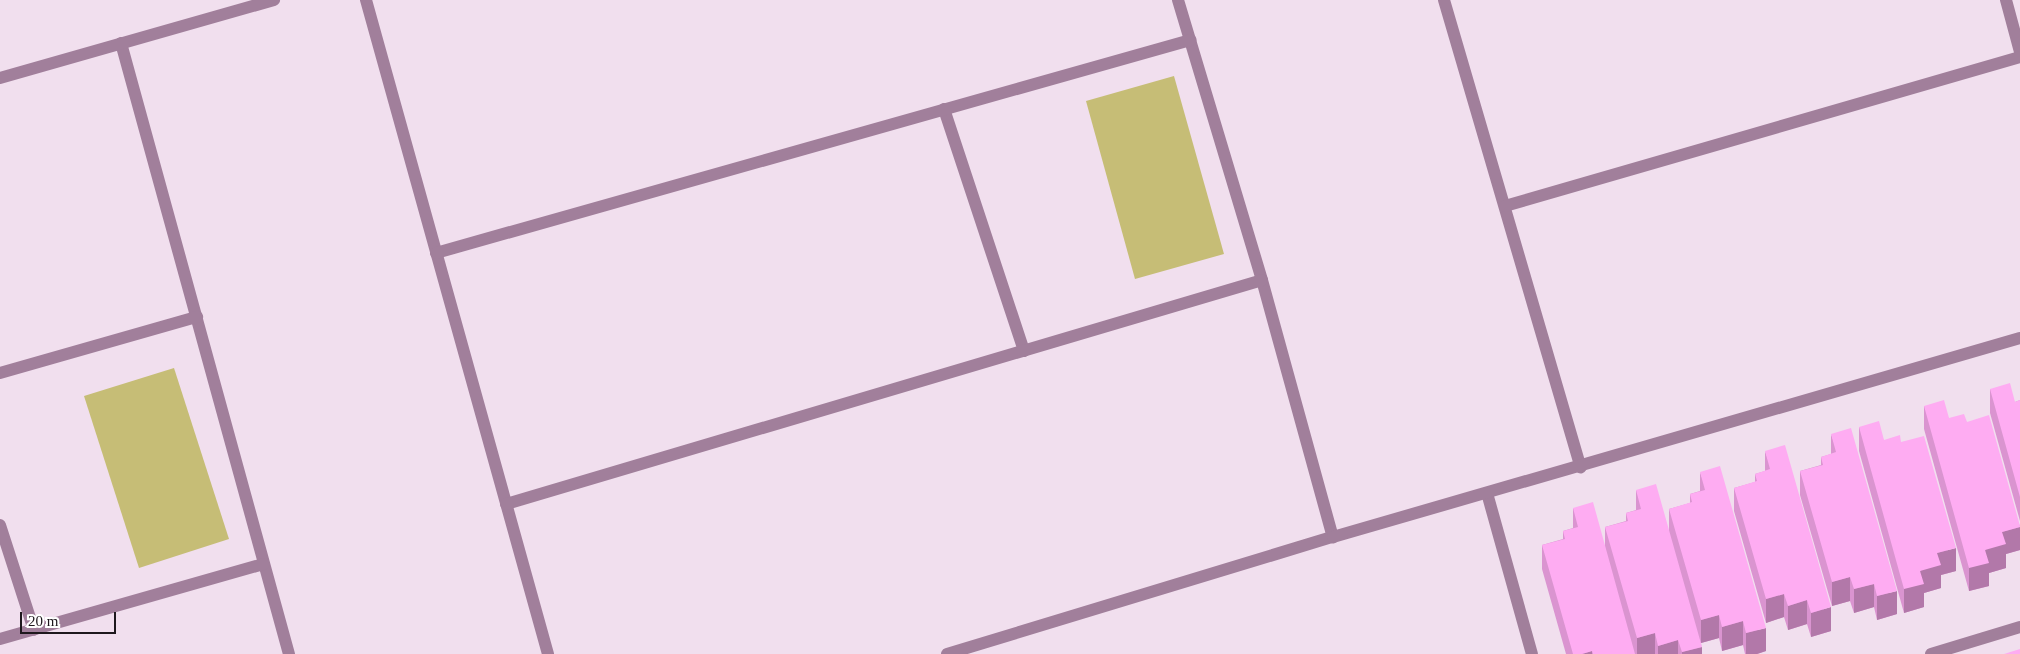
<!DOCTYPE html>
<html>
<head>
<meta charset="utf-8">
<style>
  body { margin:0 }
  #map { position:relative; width:2020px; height:654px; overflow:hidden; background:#f1dfee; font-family:Georgia,serif }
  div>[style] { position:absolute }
  .green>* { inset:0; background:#c6bd76 }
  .minor>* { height:12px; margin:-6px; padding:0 6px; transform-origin:6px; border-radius:6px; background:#a17f9b }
  .wall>* { inset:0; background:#da94d0 }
  .shaded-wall>* { inset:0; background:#b278a9 }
  .building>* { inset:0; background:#feacf2 }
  span { translate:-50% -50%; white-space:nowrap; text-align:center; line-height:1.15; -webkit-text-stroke:4px #fff; paint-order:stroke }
  .scale { position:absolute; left:20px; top:612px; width:96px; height:22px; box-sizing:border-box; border:2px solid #1e181d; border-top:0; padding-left:6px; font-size:15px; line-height:18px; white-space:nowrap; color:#1e181d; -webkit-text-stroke:4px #fff; paint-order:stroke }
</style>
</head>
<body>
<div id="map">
  <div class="green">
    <div style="clip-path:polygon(1174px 76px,1224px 254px,1135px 279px,1086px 101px)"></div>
    <div style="clip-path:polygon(174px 368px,229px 539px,139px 568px,84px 396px)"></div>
  </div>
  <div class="minor">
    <div style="left:366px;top:0;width:679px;rotate:74.45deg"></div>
    <div style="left:1178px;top:0;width:292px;rotate:73.3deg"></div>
    <div style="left:1262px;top:280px;width:267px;rotate:74.6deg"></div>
    <div style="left:1444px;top:0;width:487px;rotate:73.7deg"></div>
    <div style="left:2006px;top:0;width:54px;rotate:74.9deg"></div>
    <div style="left:121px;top:43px;width:634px;rotate:74.63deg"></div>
    <div style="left:0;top:78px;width:285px;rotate:-15.9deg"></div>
    <div style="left:944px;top:109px;width:255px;rotate:71.7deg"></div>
    <div style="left:1505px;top:206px;width:536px;rotate:-16.14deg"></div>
    <div style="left:436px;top:253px;width:784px;rotate:-15.77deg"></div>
    <div style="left:0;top:373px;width:205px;rotate:-15.9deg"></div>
    <div style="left:1487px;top:493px;width:167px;rotate:74.4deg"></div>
    <div style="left:506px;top:504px;width:788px;rotate:-16.5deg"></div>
    <div style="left:0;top:525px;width:110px;rotate:72.1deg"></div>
    <div style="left:0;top:639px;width:274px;rotate:-15.9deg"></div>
    <div style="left:947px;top:654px;width:403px;rotate:-16.9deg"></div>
    <div style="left:1333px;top:537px;width:715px;rotate:-16.15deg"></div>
    <div style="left:1931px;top:654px;width:93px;rotate:-16.9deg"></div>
  </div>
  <div class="wall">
    <div style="clip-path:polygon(1990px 389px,2015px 402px,2020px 400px,2020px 521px,1990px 413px)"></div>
    <div style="clip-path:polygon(1924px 406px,1949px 418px,1967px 422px,2020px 526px,2020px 550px,2006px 554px,2006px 568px,1989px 573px,1989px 586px,1969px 591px,1924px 429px)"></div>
    <div style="clip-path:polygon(1859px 427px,1884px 440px,1901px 442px,1956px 571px,1941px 575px,1941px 588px,1924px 593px,1924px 607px,1904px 613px,1859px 451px)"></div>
    <div style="clip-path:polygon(1831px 434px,1897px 614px,1877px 620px,1874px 607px,1854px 613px,1850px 601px,1832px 606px,1800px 495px,1800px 471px,1821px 465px,1821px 457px,1831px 454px)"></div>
    <div style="clip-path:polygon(1765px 451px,1831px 631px,1811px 637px,1807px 624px,1788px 630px,1784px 617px,1766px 623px,1734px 511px,1734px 488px,1755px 482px,1755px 474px,1765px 471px)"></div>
    <div style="clip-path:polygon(1700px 472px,1766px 651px,1757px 654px,1745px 654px,1743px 645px,1722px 651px,1719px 638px,1701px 643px,1702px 654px,1566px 654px,1542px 569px,1542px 545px,1563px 539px,1563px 531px,1573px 528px,1573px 508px,1605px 547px,1605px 527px,1626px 521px,1626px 513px,1636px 510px,1636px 490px,1669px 532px,1669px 509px,1690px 503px,1690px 494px,1700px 491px)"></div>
  </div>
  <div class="shaded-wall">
    <div style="clip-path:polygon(2020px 527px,2020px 550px,2006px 554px,2006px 568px,1989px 573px,1989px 586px,1969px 591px,1969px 568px,2002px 532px)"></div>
    <div style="clip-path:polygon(1956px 548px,1956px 571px,1941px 575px,1941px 588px,1924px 593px,1924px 607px,1904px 613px,1904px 589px,1937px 553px)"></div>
    <div style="clip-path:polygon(1850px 577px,1850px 601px,1832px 606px,1832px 582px)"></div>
    <div style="clip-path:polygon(1874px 584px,1874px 607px,1854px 613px,1854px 589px)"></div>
    <div style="clip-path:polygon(1897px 591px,1897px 614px,1877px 620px,1877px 596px)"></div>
    <div style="clip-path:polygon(1784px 594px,1784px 617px,1766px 623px,1766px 599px)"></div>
    <div style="clip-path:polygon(1807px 600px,1807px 624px,1788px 630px,1788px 606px)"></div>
    <div style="clip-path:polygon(1831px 607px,1831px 631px,1811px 637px,1811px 613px)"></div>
    <div style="clip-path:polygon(1719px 615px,1719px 638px,1701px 643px,1701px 620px)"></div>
    <div style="clip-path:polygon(1743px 621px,1743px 645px,1722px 651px,1722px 627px)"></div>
    <div style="clip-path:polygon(1766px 628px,1766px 651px,1757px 654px,1746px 654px,1746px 633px)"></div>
    <div style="clip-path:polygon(1655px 633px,1655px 654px,1637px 654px,1637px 638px)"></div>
    <div style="clip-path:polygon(1678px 640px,1678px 654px,1658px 654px,1658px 646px)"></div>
    <div style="clip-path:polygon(1702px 647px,1702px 654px,1682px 654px,1682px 652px)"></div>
    <div style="clip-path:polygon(1592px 651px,1592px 654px,1582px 654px)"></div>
  </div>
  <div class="building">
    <div style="clip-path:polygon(2010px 383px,2015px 402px,2020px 400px,2020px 497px,1990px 389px)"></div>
    <div style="clip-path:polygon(1944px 400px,1949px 418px,1964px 414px,1967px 422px,1989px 415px,2020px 526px,2020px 527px,2002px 532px,2006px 544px,1985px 550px,1989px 563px,1969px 568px,1924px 406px)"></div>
    <div style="clip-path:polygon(1879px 421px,1884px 440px,1900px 435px,1901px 442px,1924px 436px,1956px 548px,1937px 553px,1941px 565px,1920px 571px,1924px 584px,1904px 589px,1859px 427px)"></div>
    <div style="clip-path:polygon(1851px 428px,1897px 591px,1877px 596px,1874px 584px,1854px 589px,1850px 577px,1832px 582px,1800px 471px,1823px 465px,1821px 457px,1836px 452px,1831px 434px)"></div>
    <div style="clip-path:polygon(1785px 445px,1831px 607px,1811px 613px,1807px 600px,1788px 606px,1784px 594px,1766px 599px,1734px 488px,1757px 481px,1755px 474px,1770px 469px,1765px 451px)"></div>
    <div style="clip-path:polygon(1720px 466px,1766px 628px,1746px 633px,1743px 621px,1722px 627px,1719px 615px,1701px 620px,1669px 509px,1692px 502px,1690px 494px,1705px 490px,1700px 472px)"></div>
    <div style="clip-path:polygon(1656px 484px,1702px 647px,1682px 652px,1678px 640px,1658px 646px,1655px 633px,1637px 638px,1605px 527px,1628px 521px,1626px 513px,1641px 509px,1636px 490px)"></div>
    <div style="clip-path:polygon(1593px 502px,1635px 654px,1593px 654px,1592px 651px,1582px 654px,1573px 654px,1542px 545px,1565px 539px,1563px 531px,1578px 527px,1573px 508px)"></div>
    <div style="clip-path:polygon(2020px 649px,2020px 654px,2004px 654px)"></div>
  </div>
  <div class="scale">20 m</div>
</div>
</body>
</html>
